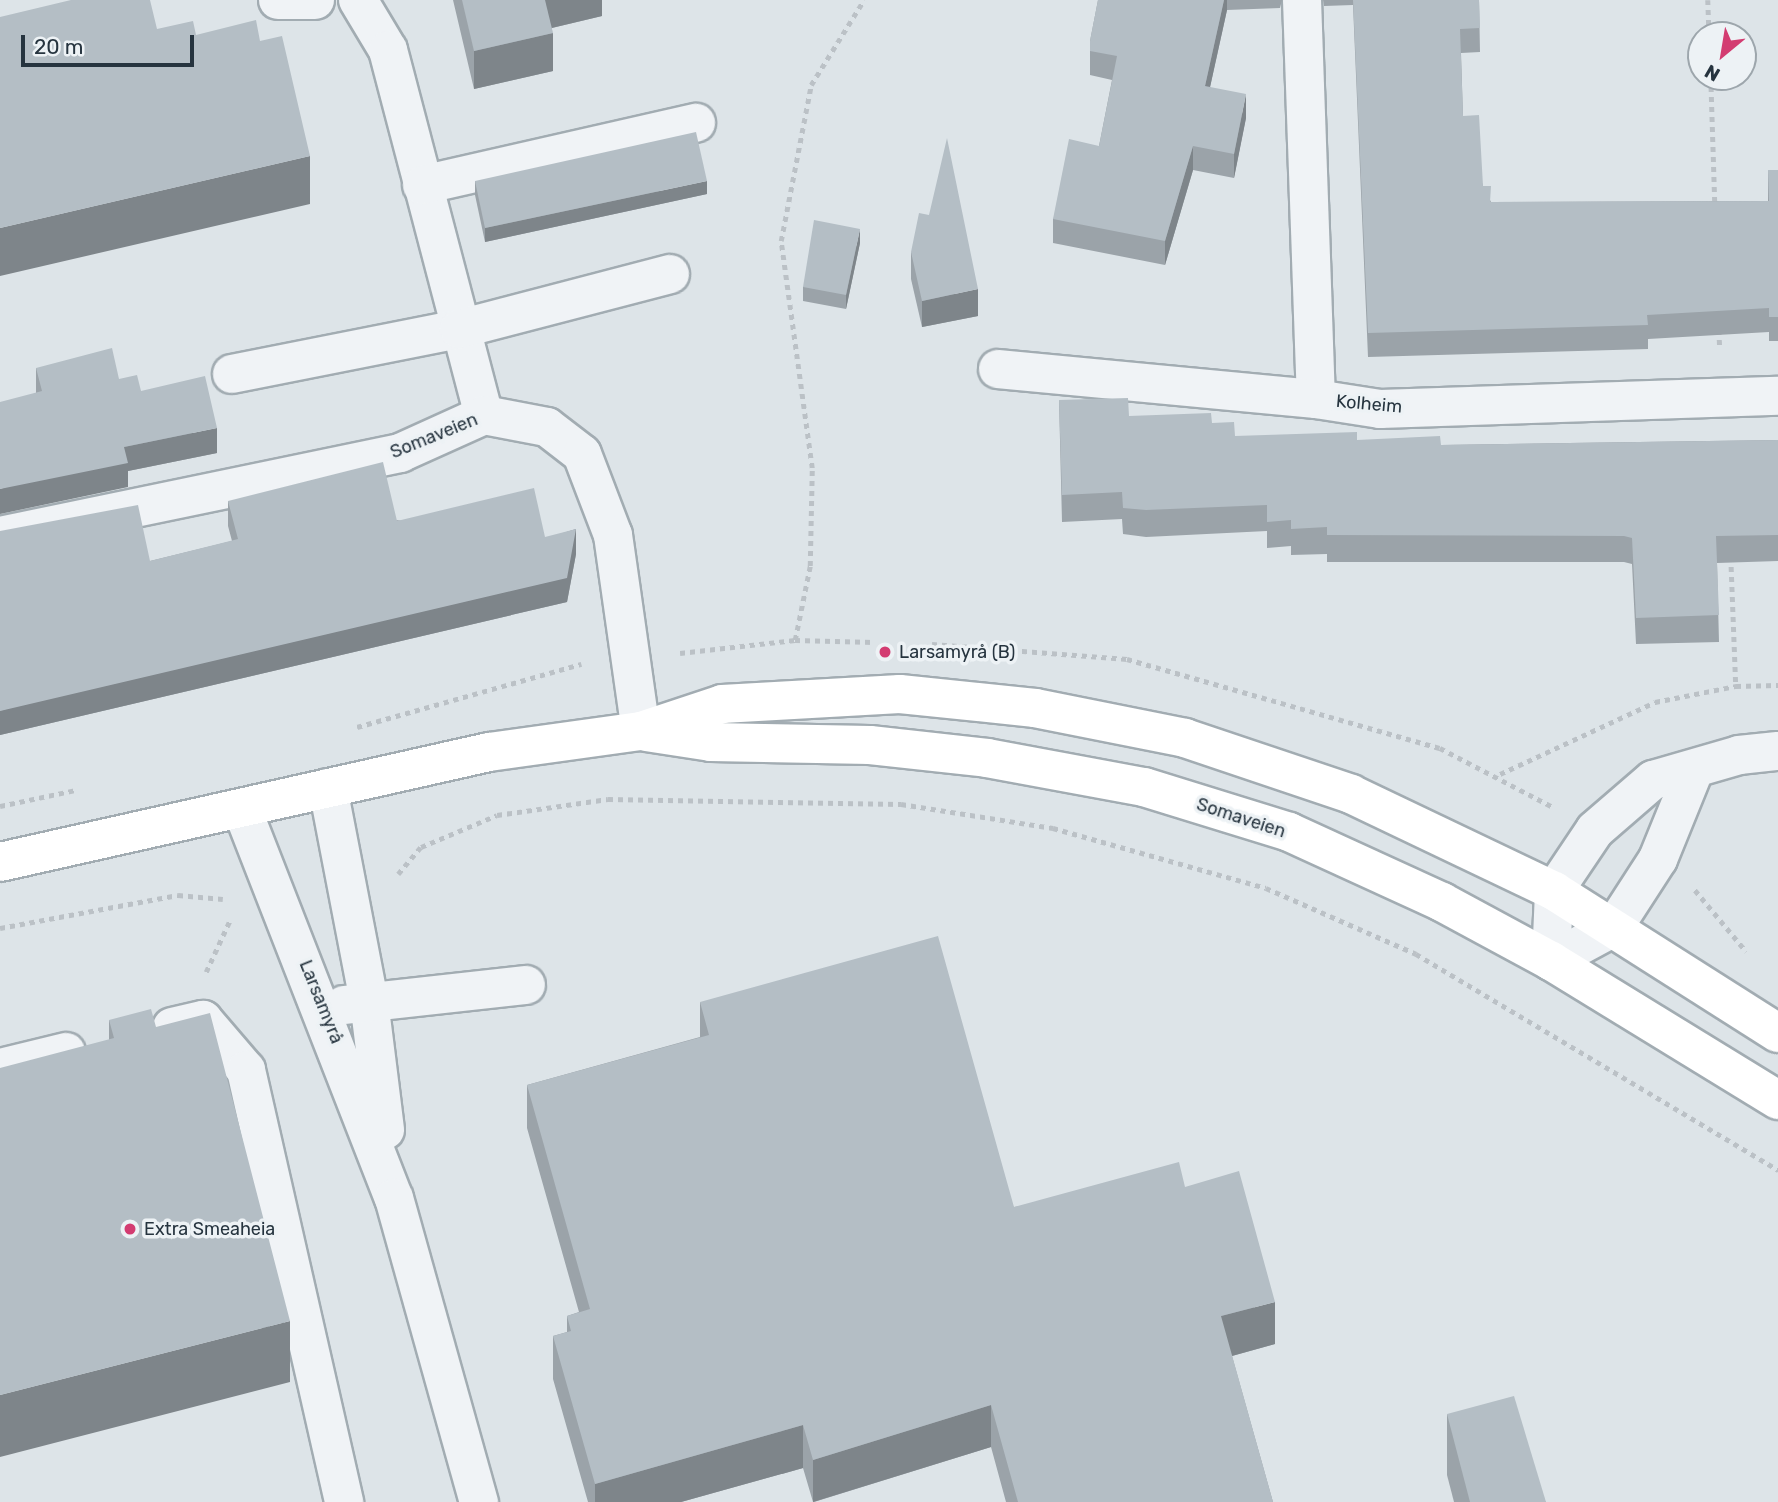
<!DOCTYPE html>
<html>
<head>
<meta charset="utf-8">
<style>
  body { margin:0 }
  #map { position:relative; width:1778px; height:1502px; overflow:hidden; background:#dde4e8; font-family:Rubik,sans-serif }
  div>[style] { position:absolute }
  .path>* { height:4.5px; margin-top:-2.25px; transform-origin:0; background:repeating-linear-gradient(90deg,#bbc1c6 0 5px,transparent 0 10px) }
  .roads { filter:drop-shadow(2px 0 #a2acb2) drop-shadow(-2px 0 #a2acb2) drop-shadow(0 2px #a2acb2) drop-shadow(0 -2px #a2acb2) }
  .minor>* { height:38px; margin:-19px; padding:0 19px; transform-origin:19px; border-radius:19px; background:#f0f3f6 }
  .major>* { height:38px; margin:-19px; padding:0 19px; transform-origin:19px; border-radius:19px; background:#fff }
  .wall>* { inset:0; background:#9ba3a9 }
  .shaded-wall>* { inset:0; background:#7e858a }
  .building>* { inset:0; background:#b4bec5 }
  .dots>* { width:19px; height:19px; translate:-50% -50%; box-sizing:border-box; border:4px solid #edf2f5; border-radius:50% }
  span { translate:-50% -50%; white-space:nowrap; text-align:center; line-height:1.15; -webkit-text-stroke:7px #edf2f5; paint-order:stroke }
  .street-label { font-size:18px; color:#26343f }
  .poi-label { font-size:18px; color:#26343f }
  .left { translate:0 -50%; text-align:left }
  .north { position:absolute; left:1687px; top:21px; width:70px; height:70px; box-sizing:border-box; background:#edf2f5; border:2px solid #9da6ac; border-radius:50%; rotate:210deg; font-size:19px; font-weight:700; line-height:28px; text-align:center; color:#26343f }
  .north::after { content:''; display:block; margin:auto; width:24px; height:32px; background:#d33c71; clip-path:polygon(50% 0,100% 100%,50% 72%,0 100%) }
  .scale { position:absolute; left:21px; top:35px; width:173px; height:32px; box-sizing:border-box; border:4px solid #26343f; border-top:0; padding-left:9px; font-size:21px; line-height:24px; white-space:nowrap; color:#26343f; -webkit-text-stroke:5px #edf2f5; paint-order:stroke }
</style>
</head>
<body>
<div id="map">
  <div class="path">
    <div style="left:1708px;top:0;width:35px;rotate:88deg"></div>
    <div style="left:1711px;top:77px;width:129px;rotate:88.2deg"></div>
    <div style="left:1719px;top:330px;width:19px;rotate:87deg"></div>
    <div style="left:1731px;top:557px;width:129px;rotate:87.8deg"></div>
    <div style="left:795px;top:640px;width:76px;rotate:-78.5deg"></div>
    <div style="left:810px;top:566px;width:98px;rotate:-88.8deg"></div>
    <div style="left:812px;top:468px;width:229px;rotate:-97.8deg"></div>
    <div style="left:781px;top:241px;width:159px;rotate:-79.1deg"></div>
    <div style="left:811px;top:85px;width:100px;rotate:-58.1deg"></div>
    <div style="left:932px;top:644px;width:196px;rotate:4.4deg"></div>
    <div style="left:1127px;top:659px;width:325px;rotate:15.9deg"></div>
    <div style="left:1440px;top:748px;width:127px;rotate:27.6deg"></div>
    <div style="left:680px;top:653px;width:116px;rotate:-6.4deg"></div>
    <div style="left:795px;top:640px;width:79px;rotate:1.5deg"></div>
    <div style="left:357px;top:727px;width:233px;rotate:-15.7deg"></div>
    <div style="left:1500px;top:774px;width:171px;rotate:-24.9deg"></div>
    <div style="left:1655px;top:702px;width:83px;rotate:-11.2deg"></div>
    <div style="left:1736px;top:686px;width:42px;rotate:-1.4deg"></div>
    <div style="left:0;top:806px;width:78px;rotate:-11.9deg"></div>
    <div style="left:398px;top:874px;width:35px;rotate:-50deg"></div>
    <div style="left:421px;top:847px;width:82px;rotate:-22.8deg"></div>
    <div style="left:497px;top:815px;width:112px;rotate:-8.2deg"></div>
    <div style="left:608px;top:799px;width:293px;rotate:1deg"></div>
    <div style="left:901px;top:804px;width:154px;rotate:9deg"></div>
    <div style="left:1053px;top:828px;width:221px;rotate:15.7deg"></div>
    <div style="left:1266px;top:888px;width:164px;rotate:23.7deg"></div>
    <div style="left:1416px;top:954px;width:422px;rotate:30.8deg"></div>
    <div style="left:1695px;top:890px;width:80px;rotate:50.1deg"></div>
    <div style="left:0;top:928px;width:181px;rotate:-10.5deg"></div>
    <div style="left:178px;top:895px;width:45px;rotate:5.1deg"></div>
    <div style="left:206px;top:972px;width:57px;rotate:-65.2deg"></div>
  </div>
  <div class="roads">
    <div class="minor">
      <div style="left:278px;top:0;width:37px"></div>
      <div style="left:358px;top:0;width:58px;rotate:59deg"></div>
      <div style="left:388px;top:50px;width:377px;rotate:75.3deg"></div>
      <div style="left:1302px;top:0;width:399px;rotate:88deg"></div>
      <div style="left:1316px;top:399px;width:65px;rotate:8.9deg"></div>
      <div style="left:1380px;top:409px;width:398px;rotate:-1.9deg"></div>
      <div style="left:422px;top:185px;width:281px;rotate:-12.8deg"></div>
      <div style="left:998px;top:369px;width:319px;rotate:5.4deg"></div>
      <div style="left:232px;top:374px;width:231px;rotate:-11.2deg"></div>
      <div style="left:459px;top:329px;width:218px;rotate:-14.6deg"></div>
      <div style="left:0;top:536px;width:409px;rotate:-11.7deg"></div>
      <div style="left:400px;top:453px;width:92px;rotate:-24.3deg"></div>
      <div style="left:484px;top:415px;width:64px;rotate:10.8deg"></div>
      <div style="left:547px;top:427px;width:44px;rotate:37.6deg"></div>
      <div style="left:582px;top:454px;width:87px;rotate:69.1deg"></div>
      <div style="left:613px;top:535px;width:198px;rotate:81.9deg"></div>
      <div style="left:328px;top:788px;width:217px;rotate:79.1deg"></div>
      <div style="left:369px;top:1001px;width:130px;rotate:82.9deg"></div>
      <div style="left:242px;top:809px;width:418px;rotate:68.7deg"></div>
      <div style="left:394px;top:1198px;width:316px;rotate:74.4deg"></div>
      <div style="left:1551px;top:961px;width:70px;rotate:-87.5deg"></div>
      <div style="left:1554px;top:891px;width:73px;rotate:-56.1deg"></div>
      <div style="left:1595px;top:830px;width:77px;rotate:-40.8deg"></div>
      <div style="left:1653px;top:780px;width:90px;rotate:-16.2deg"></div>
      <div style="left:1739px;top:755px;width:39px;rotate:-6deg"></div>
      <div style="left:1551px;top:961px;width:72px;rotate:-28.4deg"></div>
      <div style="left:1614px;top:927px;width:81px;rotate:-57.1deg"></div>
      <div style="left:1658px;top:859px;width:93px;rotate:-67.9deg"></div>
      <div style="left:344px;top:1005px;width:183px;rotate:-6.3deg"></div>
      <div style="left:172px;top:1027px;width:32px;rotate:-13deg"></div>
      <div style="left:203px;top:1020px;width:66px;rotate:49.3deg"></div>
      <div style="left:246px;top:1070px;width:443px;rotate:77.2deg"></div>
      <div style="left:0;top:1068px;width:68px;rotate:-13.6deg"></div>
    </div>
    <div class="major">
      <div style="left:646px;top:732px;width:66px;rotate:8.7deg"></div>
      <div style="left:711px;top:742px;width:159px;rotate:1.1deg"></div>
      <div style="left:870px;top:745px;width:118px;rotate:6.3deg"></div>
      <div style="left:987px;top:758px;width:160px;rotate:10.5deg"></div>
      <div style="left:1144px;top:787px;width:152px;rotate:17.2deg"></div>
      <div style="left:1289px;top:832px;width:168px;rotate:24.6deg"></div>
      <div style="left:1442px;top:902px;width:124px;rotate:28.4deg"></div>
      <div style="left:1551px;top:961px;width:266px;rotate:31.5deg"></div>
      <div style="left:0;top:862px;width:501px;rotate:-12.68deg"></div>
      <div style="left:489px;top:752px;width:153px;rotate:-7.9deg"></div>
      <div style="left:641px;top:731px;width:85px;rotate:-18.4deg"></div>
      <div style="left:722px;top:704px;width:178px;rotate:-3.2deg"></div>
      <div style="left:900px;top:694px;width:136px;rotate:5.9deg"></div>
      <div style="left:1035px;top:708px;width:153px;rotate:11.3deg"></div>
      <div style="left:1185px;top:738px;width:175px;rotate:18.6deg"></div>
      <div style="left:1351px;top:794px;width:225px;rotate:25.5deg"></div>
      <div style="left:1554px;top:891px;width:265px;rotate:32.4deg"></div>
    </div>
  </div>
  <div class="wall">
    <div style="clip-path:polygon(453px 0,602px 0,602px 16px,552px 28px,553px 71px,474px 89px)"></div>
    <div style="clip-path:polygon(1098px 0,1282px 0,1280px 8px,1227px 10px,1210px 87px,1246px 118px,1234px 178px,1193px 170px,1165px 265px,1053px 243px,1053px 219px,1099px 146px,1112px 80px,1090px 75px,1090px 41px)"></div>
    <div style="clip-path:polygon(1323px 0,1479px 0,1480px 52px,1461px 53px,1463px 116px,1483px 186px,1491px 202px,1768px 201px,1768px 170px,1778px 170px,1778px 341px,1769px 341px,1769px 332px,1648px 339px,1648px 349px,1368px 357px,1353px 5px,1324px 6px)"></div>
    <div style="clip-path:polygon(475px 181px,707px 194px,485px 242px,475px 195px)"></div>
    <div style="clip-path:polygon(860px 243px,846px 309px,803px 301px,803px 287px)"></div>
    <div style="clip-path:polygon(911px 252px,978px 316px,922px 327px,911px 279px)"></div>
    <div style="clip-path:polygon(36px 368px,119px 379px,141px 391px,217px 453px,128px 471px,128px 487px,36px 393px)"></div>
    <div style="clip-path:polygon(1059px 400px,1129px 416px,1212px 423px,1235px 436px,1357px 440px,1441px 445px,1778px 440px,1778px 561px,1717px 563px,1719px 642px,1636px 644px,1632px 564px,1624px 562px,1327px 562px,1327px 554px,1291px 555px,1291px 546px,1267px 548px,1267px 531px,1146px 537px,1123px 534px,1122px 519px,1062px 522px)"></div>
    <div style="clip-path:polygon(228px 501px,545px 537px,576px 554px,567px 602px,0 735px,0 531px,150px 561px,232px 541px,228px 526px)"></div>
    <div style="clip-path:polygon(700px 1002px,1014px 1207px,1185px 1187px,1275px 1344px,1232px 1356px,1273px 1502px,1006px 1502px,991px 1447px,814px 1502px,813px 1502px,803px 1468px,681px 1502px,588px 1502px,553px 1379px,553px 1336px,567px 1332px,567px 1316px,579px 1312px,527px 1128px,527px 1085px,700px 1037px)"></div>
    <div style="clip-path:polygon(109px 1020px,156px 1027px,290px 1382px,109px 1040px)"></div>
    <div style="clip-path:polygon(1447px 1414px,1546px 1502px,1454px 1502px,1447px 1475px)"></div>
  </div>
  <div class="shaded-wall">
    <div style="clip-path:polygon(543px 0,602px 0,602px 16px,543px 30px)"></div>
    <div style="clip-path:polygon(1224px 0,1227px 0,1227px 10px,1205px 110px,1205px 86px)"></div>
    <div style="clip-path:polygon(553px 33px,553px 71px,474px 89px,474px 51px)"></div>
    <div style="clip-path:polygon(1246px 94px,1246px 118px,1234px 178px,1234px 154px)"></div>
    <div style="clip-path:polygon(1193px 146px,1193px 170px,1165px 265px,1165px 241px)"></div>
    <div style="clip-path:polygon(310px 156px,310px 204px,0 276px,0 228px)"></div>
    <div style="clip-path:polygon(707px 181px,707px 194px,485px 242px,485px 228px)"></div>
    <div style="clip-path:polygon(860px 229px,860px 243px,846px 309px,846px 295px)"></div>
    <div style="clip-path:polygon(978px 289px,978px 316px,922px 327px,922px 301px)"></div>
    <div style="clip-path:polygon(217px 428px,217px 453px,128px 471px,128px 487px,0 514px,0 489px,124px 447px)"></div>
    <div style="clip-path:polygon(576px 529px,576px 554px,567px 602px,0 735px,0 711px)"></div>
    <div style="clip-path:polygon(1275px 1302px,1275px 1344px,1221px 1359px,1221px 1316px)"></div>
    <div style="clip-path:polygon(290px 1321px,290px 1382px,0 1457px,0 1395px)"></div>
    <div style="clip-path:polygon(991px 1405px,991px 1447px,813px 1502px,813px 1460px)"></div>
    <div style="clip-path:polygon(803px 1425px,803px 1468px,681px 1502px,595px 1502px,595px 1484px)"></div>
  </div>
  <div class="building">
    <div style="clip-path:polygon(71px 0,150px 0,157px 29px,193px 21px,196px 35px,256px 20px,260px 41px,282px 36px,310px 156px,0 228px,0 17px)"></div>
    <div style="clip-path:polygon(462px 0,545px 0,553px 33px,474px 51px)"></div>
    <div style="clip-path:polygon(1098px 0,1224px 0,1205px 86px,1246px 94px,1234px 154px,1193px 146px,1165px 241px,1053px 219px,1069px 139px,1099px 146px,1117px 56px,1090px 51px,1090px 41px)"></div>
    <div style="clip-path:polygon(1353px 0,1479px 0,1480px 28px,1460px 29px,1463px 116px,1479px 115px,1483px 186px,1491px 186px,1490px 202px,1769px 201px,1768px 170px,1778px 170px,1778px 317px,1769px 317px,1769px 308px,1647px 315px,1648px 325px,1368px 333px)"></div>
    <div style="clip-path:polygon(696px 132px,707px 181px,485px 228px,475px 181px)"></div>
    <div style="clip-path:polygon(947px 138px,978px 289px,922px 301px,911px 252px,919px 213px,929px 215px)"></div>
    <div style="clip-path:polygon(814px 220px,860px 229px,846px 295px,803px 287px)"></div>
    <div style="clip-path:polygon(112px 348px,119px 379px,137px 375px,141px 391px,205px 376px,217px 428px,124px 447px,128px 463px,0 489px,0 402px,42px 391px,36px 368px)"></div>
    <div style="clip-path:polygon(1128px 398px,1129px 416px,1211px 413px,1212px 423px,1234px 422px,1235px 436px,1357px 432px,1357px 440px,1440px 436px,1441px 445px,1778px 440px,1778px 535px,1716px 536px,1719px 615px,1636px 618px,1632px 538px,1624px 536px,1327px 535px,1327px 527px,1291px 529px,1291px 520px,1267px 522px,1267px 505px,1146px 510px,1123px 508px,1122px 492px,1062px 495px,1059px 400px)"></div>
    <div style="clip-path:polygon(383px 462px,397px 521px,534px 488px,545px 537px,576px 529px,567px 578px,0 711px,0 531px,138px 505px,150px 561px,238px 539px,228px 501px)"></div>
    <div style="clip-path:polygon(938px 936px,1014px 1207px,1179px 1162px,1185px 1187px,1239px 1171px,1275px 1302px,1221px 1316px,1273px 1502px,1018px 1502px,991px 1405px,813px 1460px,803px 1425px,595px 1484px,553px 1336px,571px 1331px,567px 1316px,590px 1309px,527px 1085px,709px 1035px,700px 1002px)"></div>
    <div style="clip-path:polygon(151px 1009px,156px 1027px,210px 1013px,290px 1321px,0 1395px,0 1068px,114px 1038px,109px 1020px)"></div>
    <div style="clip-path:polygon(1514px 1396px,1546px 1502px,1470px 1502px,1447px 1414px)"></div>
  </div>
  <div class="dots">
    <div style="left:885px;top:652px;background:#d33c71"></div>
    <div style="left:130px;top:1229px;background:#d33c71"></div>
  </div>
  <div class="street-label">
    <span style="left:1369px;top:404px;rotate:5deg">Kolheim</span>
    <span style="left:434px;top:436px;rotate:-22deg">Somaveien</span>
    <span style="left:1241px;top:818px;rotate:18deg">Somaveien</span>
    <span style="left:321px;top:1002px;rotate:68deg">Larsamyrå</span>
  </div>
  <div class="poi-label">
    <span class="left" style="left:899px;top:652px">Larsamyrå (B)</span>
    <span class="left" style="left:144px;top:1229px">Extra Smeaheia</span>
  </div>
  <div class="north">N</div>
  <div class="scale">20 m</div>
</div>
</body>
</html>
